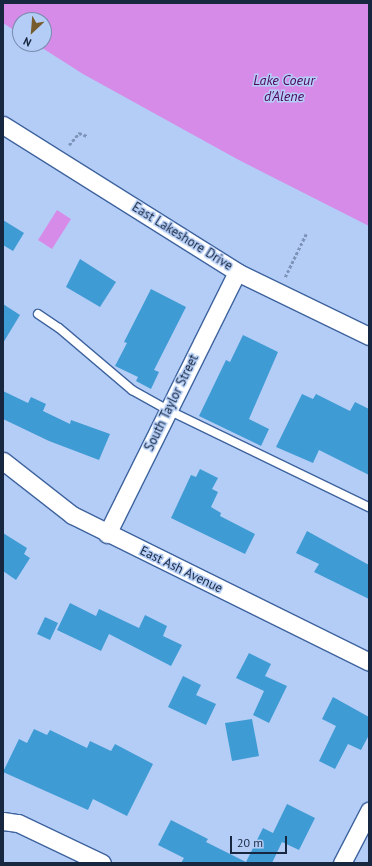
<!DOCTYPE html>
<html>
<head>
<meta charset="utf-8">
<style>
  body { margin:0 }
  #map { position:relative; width:372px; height:866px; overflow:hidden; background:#b4cdf6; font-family:"PT Sans",sans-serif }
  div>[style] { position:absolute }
  .water>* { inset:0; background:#d68be8 }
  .building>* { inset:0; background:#3f9bd4 }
  .path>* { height:2.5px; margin-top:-1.25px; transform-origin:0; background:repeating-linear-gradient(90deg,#7e94b8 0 3px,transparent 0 5px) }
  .roads { filter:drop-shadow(1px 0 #3e639e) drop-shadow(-1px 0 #3e639e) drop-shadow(0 1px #3e639e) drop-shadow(0 -1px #3e639e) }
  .service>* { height:8px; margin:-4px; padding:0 4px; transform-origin:4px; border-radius:4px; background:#fff }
  .minor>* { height:17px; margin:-8.5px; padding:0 8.5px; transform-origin:8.5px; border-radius:8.5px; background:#fff }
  span { translate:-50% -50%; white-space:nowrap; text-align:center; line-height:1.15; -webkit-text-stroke:3px #b4cdf6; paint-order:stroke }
  .street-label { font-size:13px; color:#172740 }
  .water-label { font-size:14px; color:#4f055d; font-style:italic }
  .frame { position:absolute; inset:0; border:4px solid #172740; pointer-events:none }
  .north { position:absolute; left:12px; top:12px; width:40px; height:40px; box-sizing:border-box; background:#b4cdf6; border:1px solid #758bad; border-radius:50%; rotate:206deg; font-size:11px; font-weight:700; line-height:16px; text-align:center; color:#172740 }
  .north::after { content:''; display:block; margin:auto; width:14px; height:18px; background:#775c2e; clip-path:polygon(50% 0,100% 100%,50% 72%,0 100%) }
  .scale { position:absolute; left:230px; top:836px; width:57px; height:18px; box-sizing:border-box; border:2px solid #172740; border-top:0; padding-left:5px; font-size:12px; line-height:14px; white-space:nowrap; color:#172740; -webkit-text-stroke:3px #b4cdf6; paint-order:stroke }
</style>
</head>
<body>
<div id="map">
  <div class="water">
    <div style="clip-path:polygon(3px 3px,369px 3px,369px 226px,237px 159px,83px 74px,36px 44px,44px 44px,44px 20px,20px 20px,20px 34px,3px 23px)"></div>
    <div style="clip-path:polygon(57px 210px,71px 219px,52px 249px,38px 240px)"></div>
  </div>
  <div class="building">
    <div style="clip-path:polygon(3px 220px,24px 233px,13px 251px,3px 245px)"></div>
    <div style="clip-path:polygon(80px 259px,116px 282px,100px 307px,66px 287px)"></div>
    <div style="clip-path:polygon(151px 289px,186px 307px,154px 370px,159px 372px,151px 389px,136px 381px,138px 377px,115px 366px,127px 343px,124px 342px)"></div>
    <div style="clip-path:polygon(3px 304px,20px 315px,3px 343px)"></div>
    <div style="clip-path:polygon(243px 335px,278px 352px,249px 419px,269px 429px,261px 446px,199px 416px,226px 360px,230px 362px)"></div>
    <div style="clip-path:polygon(3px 391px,28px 403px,31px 397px,46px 404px,43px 411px,70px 424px,71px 420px,110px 434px,99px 460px,49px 441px,3px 419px)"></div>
    <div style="clip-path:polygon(302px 394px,313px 399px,316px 394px,350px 411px,355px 402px,369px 409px,369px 475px,319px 450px,313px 463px,276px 447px)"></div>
    <div style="clip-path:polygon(200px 469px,218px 478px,212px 489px,218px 492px,211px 507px,221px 513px,220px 516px,255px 534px,245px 554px,171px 518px,191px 475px,196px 477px)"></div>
    <div style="clip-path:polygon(307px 531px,369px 565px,369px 599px,314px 572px,319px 564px,296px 553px)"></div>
    <div style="clip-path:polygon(3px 533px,27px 548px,24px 554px,30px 558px,16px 580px,3px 571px)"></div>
    <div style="clip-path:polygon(70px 603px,96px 616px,99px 609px,139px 628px,145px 615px,167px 626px,163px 636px,182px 645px,171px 666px,109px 634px,101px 651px,57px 630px)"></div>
    <div style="clip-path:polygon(45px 617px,58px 623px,50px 640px,37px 634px)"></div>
    <div style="clip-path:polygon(249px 653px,271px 664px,265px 676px,287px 686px,269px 723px,253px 715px,264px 691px,236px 678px)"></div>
    <div style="clip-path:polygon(183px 676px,201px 685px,196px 695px,216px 704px,206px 725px,168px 707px)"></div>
    <div style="clip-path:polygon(333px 697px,369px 717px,369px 735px,361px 750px,348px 744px,335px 769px,319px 761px,336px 726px,322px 719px)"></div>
    <div style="clip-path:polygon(252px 719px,259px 756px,232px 761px,225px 723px)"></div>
    <div style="clip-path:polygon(34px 729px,47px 735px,50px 730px,87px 748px,90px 741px,111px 751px,115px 744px,153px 764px,127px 816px,93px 799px,88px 810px,3px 772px,19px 739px,27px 743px)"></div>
    <div style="clip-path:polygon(287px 804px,315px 818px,299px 850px,282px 842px,272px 863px,181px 863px,184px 858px,158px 845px,171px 820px,208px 839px,206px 842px,246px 862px,263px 828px,273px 833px)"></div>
  </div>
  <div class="path">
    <div style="left:69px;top:145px;width:16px;rotate:-50deg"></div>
    <div style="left:79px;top:133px;width:9px;rotate:21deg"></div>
    <div style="left:285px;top:277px;width:48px;rotate:-64deg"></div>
  </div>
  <div class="roads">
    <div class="service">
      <div style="left:38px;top:314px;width:25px;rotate:34deg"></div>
      <div style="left:59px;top:328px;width:96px;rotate:40.3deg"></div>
      <div style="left:132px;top:390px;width:41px;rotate:29.1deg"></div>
      <div style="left:168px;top:410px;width:223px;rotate:25.8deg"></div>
    </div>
    <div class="minor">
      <div style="left:3px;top:125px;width:276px;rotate:32.1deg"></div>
      <div style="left:237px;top:272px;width:147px;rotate:25.9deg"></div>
      <div style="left:3px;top:461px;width:88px;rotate:38deg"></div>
      <div style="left:72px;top:515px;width:331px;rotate:26.3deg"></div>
      <div style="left:107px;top:534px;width:292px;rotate:-63.6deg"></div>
      <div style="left:3px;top:821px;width:15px;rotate:8deg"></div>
      <div style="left:18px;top:823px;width:93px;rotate:25.5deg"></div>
      <div style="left:342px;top:863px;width:59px;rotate:-62.6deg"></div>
    </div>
  </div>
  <div class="street-label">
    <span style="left:182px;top:237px;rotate:32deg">East Lakeshore Drive</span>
    <span style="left:172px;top:403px;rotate:-64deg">South Taylor Street</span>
    <span style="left:181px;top:570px;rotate:26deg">East Ash Avenue</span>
  </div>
  <div class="water-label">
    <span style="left:284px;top:88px">Lake Coeur<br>d'Alene</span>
  </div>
  <div class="frame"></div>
  <div class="north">N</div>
  <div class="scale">20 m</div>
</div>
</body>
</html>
